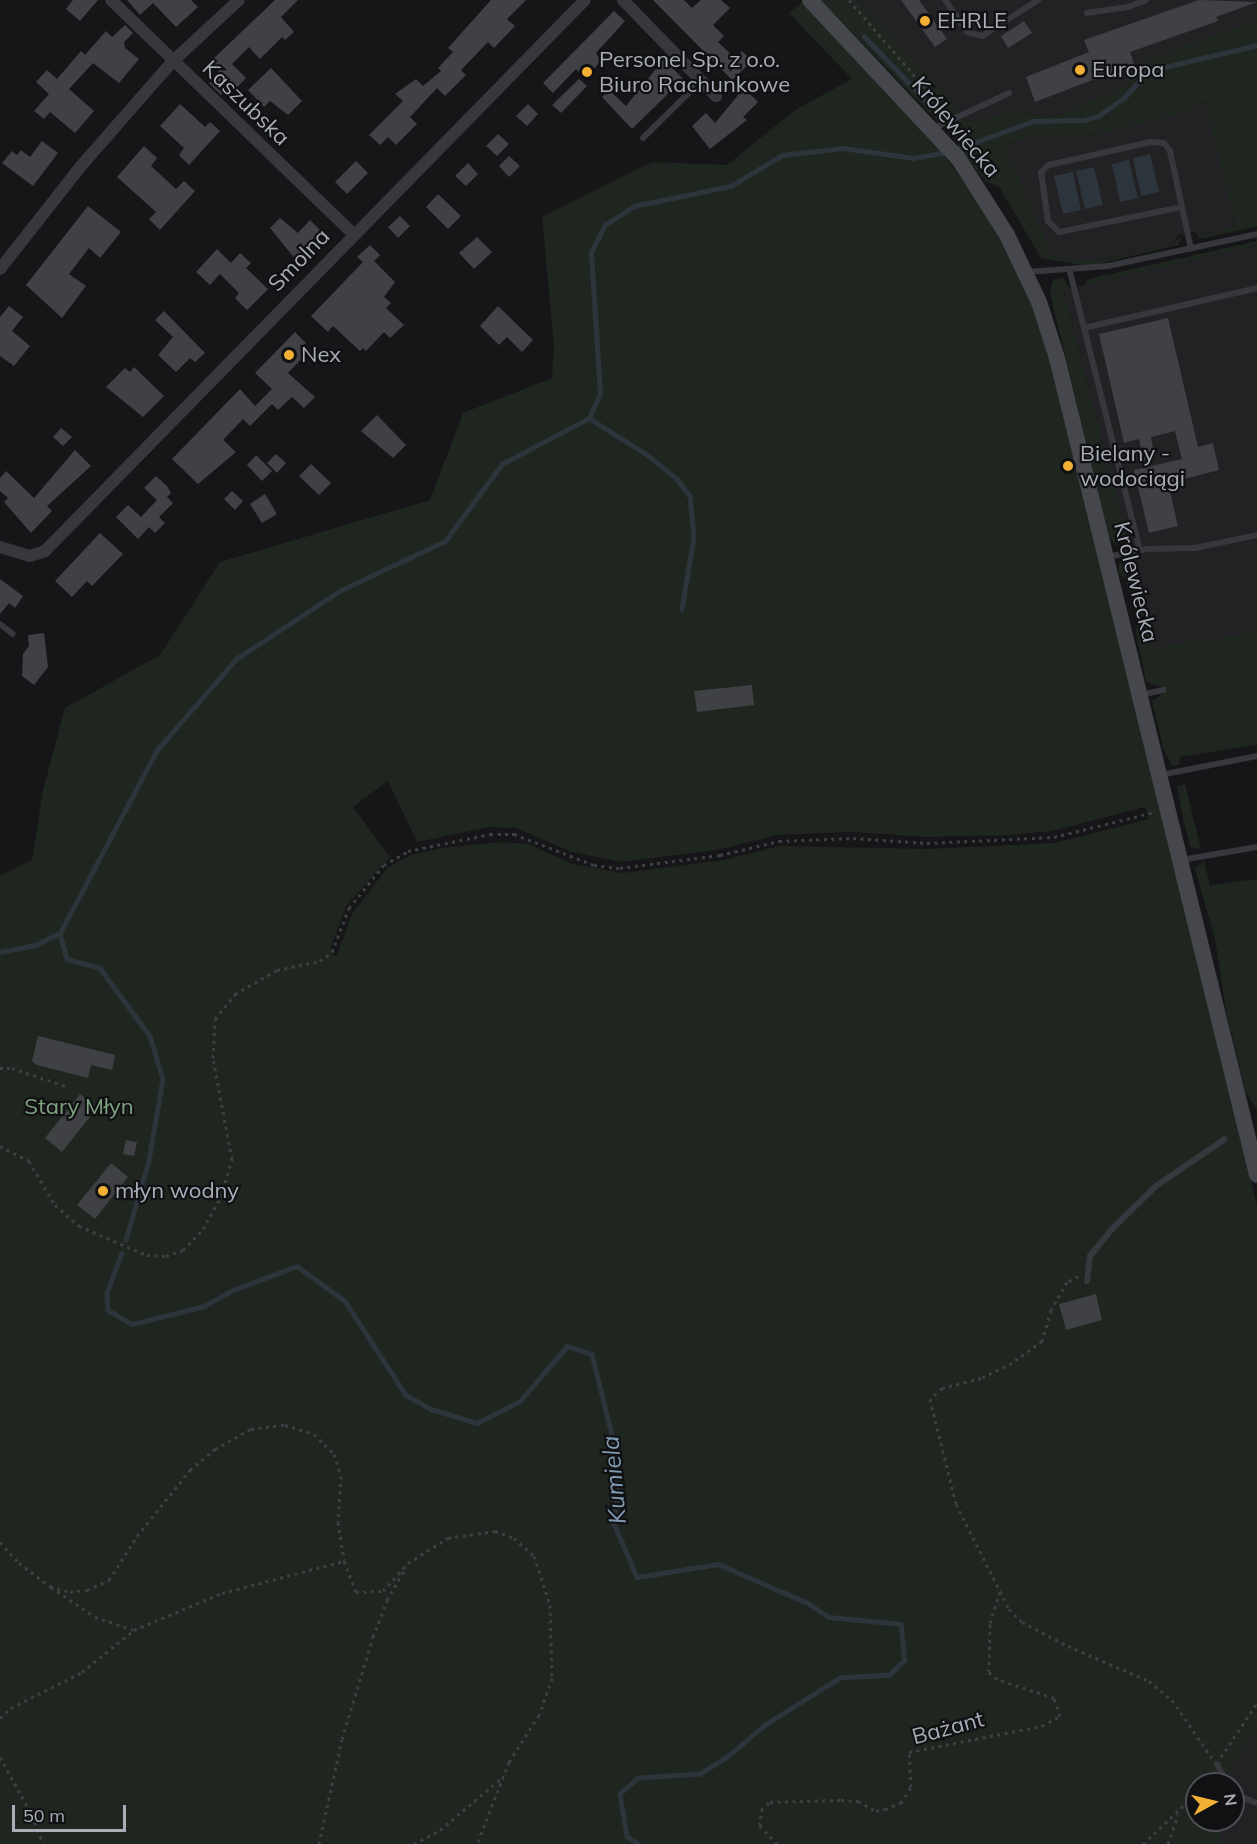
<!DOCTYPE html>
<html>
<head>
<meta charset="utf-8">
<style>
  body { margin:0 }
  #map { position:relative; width:1257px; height:1844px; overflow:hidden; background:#161618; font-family:Mulish,sans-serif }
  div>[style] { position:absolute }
  .built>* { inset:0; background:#222225 }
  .green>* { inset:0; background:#1e261f }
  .water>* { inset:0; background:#2c353c }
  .stream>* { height:4.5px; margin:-2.25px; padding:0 2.25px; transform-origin:2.25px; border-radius:2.25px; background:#2c353c }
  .building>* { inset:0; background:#404145 }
  .path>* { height:3px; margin-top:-1.5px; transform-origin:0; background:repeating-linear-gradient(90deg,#3d3f44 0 3px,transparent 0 7.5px) }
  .service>* { height:6px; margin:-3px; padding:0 3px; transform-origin:3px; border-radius:3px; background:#37383d }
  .minor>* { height:12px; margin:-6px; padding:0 6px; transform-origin:6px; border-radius:6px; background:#37383d }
  .secondary>* { height:16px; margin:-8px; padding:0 8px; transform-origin:8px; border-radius:8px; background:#45474d }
  .dots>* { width:16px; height:16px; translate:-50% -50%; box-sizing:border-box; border:3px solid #111113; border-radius:50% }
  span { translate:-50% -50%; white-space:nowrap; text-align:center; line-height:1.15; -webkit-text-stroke:4.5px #111113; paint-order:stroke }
  .poi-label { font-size:22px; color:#a8adb8 }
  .left { translate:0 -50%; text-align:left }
  .street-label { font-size:22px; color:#a8adb8 }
  .park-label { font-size:22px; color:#7fa381 }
  .water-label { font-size:24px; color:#7f9bb3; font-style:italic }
  .north { position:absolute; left:1185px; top:1772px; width:60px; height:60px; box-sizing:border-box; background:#111113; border:2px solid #4d4f55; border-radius:50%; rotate:82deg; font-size:16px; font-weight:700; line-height:24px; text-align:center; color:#a8adb8 }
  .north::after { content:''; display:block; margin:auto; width:21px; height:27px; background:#f2b134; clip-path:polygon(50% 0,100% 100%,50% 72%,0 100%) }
  .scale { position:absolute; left:12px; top:1805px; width:114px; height:27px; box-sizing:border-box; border:3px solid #a8adb8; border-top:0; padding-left:8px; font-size:18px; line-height:21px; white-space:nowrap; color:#a8adb8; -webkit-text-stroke:4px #111113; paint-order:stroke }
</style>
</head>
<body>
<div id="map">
  <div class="built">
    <div style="clip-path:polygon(856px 0,1257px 0,1257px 21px,1135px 64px,1129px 85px,1052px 117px,1013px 112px,967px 122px,944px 91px)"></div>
    <div style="clip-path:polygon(1206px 101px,1236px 227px,1203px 235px,1195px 231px,1179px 235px,1173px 244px,1105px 259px,1078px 261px,1052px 256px,1005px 145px,1027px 138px,1098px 134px,1185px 112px)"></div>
    <div style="clip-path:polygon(1257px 245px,1257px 632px,1154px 647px,1064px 290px)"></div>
    <div style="clip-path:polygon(1257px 1731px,1257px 1844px,1224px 1844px,1214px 1820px,1233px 1820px,1233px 1784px,1219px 1784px)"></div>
  </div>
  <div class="green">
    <div style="clip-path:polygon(821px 0,856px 0,944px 91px,967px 122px,1013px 112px,1052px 117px,1129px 85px,1134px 64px,1257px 21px,1257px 227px,1204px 238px,1199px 238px,1195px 231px,1204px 235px,1236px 226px,1205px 101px,1185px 112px,1098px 134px,1027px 138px,1005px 144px,1052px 256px,1078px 261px,1105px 259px,1173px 244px,1184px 234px,1178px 245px,1089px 266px,1041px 258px,999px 187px,985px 181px,950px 134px)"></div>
    <div style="clip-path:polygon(evenodd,802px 2px,935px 142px,992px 222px,1030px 300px,1049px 350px,1257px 1205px,1257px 1731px,1219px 1784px,1197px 1784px,1197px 1820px,1214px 1820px,1224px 1844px,0 1844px,0 876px,32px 860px,43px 790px,65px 708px,160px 655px,220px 562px,430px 500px,463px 413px,552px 378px,554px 345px,542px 217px,652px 162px,727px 165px,795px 110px,852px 79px,789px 13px,802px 2px,388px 781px,417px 842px,490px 827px,516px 828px,572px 852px,620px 862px,716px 850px,777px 835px,852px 832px,927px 837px,1009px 835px,1052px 831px,1145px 807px,1149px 819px,1055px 843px,926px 849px,780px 846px,724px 860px,623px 873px,572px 864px,529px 844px,501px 842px,442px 848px,411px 855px,387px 868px,352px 914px,337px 955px,333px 956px,330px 949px,346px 906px,390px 857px,353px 807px,388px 781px)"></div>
    <div style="clip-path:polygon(1257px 241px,1257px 245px,1084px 286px,1088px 279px)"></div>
    <div style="clip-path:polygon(1063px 278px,1070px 289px,1064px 291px,1128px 542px,1122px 543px,1114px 535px,1117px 547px,1109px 537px,1050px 293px,1053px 280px)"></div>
    <div style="clip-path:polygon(1132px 557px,1154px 647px,1257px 632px,1257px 745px,1179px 757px,1180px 764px,1172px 766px,1163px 748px,1152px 701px,1164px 693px,1163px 687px,1146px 682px,1136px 632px,1137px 618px,1124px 578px,1118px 572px,1119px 564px)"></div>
    <div style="clip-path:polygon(1185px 784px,1201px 849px,1191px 848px,1184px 824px,1177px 786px)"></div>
    <div style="clip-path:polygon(1204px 861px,1210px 885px,1257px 879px,1257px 1110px,1246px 1093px,1226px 1010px,1215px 939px,1195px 868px)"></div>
  </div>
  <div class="water">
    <div style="clip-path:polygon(1150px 154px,1159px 192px,1141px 196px,1133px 158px)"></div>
    <div style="clip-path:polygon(1129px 160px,1138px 198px,1120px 202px,1112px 164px)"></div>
    <div style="clip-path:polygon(1094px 167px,1103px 205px,1085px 209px,1076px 171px)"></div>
    <div style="clip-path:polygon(1073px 172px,1081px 210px,1063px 214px,1054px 176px)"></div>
  </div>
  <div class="stream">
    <div style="left:864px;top:36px;width:101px;rotate:46.2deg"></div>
    <div style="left:957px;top:149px;width:81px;rotate:-20.2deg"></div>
    <div style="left:1033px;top:121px;width:51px;rotate:-1.1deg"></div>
    <div style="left:1084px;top:120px;width:15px;rotate:-16deg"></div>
    <div style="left:1098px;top:116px;width:33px;rotate:-35deg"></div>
    <div style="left:1125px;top:97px;width:35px;rotate:-49deg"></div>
    <div style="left:1148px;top:71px;width:112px;rotate:-13.4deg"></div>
    <div style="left:589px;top:418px;width:71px;rotate:32.3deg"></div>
    <div style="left:649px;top:456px;width:36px;rotate:39deg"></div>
    <div style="left:677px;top:479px;width:21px;rotate:53deg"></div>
    <div style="left:690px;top:496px;width:42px;rotate:84.6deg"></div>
    <div style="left:694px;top:538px;width:72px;rotate:99.6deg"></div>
    <div style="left:60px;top:933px;width:207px;rotate:-62.1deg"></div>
    <div style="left:157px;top:750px;width:121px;rotate:-49deg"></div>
    <div style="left:236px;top:659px;width:126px;rotate:-33.3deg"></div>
    <div style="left:341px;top:590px;width:115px;rotate:-25.2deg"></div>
    <div style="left:445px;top:541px;width:96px;rotate:-53.5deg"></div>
    <div style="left:502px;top:464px;width:98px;rotate:-27.9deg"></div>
    <div style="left:589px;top:418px;width:27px;rotate:-66deg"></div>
    <div style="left:600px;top:393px;width:141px;rotate:-93.7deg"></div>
    <div style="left:591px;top:252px;width:30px;rotate:-63deg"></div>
    <div style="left:605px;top:225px;width:35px;rotate:-33deg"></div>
    <div style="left:634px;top:206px;width:99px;rotate:-11.7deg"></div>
    <div style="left:731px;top:186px;width:60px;rotate:-31.3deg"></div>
    <div style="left:782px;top:155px;width:61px;rotate:-6.5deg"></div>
    <div style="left:843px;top:148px;width:71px;rotate:8.1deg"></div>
    <div style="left:913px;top:158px;width:34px;rotate:-10deg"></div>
    <div style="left:60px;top:933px;width:27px;rotate:75deg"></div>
    <div style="left:67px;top:959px;width:34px;rotate:15deg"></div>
    <div style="left:100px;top:968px;width:84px;rotate:53.7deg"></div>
    <div style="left:150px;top:1036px;width:45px;rotate:73.2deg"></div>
    <div style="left:163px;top:1079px;width:83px;rotate:99.7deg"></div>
    <div style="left:149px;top:1161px;width:82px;rotate:106.2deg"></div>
    <div style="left:0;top:952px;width:36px;rotate:-11deg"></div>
    <div style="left:35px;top:945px;width:28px;rotate:-26deg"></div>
    <div style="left:122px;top:1253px;width:43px;rotate:110.6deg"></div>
    <div style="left:107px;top:1293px;width:17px;rotate:87deg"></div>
    <div style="left:108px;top:1310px;width:28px;rotate:30deg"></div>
    <div style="left:132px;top:1324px;width:74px;rotate:-14deg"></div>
    <div style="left:204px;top:1306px;width:33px;rotate:-29deg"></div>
    <div style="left:233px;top:1290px;width:68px;rotate:-20.6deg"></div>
    <div style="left:297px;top:1266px;width:59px;rotate:36.1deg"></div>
    <div style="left:345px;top:1301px;width:112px;rotate:57deg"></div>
    <div style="left:406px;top:1395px;width:29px;rotate:29deg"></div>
    <div style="left:431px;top:1409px;width:48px;rotate:16.9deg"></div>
    <div style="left:477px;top:1423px;width:48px;rotate:-27.1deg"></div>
    <div style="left:520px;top:1401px;width:72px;rotate:-49.5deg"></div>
    <div style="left:567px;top:1346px;width:26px;rotate:18deg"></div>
    <div style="left:592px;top:1354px;width:83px;rotate:76.1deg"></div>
    <div style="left:612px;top:1435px;width:57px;rotate:83deg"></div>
    <div style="left:619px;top:1492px;width:30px;rotate:102deg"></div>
    <div style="left:613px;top:1521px;width:61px;rotate:66.8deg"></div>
    <div style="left:637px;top:1577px;width:82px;rotate:-9.1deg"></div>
    <div style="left:718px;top:1564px;width:98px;rotate:23.4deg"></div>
    <div style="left:808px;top:1603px;width:25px;rotate:34deg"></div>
    <div style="left:829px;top:1617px;width:72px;rotate:5.6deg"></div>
    <div style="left:901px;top:1624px;width:36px;rotate:84deg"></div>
    <div style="left:905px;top:1660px;width:21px;rotate:135deg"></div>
    <div style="left:890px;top:1675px;width:50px;rotate:176.6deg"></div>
    <div style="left:840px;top:1678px;width:89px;rotate:147.9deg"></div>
    <div style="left:765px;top:1725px;width:48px;rotate:139.3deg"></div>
    <div style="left:729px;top:1756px;width:34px;rotate:148deg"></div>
    <div style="left:700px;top:1774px;width:62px;rotate:176.3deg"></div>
    <div style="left:638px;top:1778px;width:24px;rotate:138deg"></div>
    <div style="left:620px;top:1794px;width:43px;rotate:80.5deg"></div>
    <div style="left:627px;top:1836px;width:14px;rotate:34deg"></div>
  </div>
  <div class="building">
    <div style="clip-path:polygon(73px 0,98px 0,80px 21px,66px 9px)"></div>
    <div style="clip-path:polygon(127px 0,191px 0,198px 7px,176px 27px,153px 3px,140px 15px)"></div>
    <div style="clip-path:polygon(275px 0,298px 0,281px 17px,294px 32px,285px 40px,282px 37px,260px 59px,249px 47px,232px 64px,246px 78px,229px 96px,225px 91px,221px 95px,209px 83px,219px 71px,210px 62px)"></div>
    <div style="clip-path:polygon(491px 0,526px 0,507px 19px,515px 26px,494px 48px,488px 42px,461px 70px,466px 75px,445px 96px,437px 88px,410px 117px,417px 124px,396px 145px,388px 137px,380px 145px,369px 135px,403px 101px,395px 94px,416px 79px,423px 86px,441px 71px,438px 68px,453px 52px,448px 48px)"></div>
    <div style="clip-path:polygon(653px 0,684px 0,692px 8px,701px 0,721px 0,730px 8px,713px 25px,724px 36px,718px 42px,735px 58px,742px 51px,752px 61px,732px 80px)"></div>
    <div style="clip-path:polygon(901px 0,919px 0,947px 39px,935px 47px)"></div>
    <div style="clip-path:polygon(1199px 0,1257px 2px,1216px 17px,1218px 21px,1130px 52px,1134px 64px,1035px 102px,1026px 77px,1089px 52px,1084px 40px)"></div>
    <div style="clip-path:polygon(614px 11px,625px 21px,596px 53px,601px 61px,585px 78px,576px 69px,553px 93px,543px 83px)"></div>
    <div style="clip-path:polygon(1024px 21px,1032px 33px,1008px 48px,1001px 36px)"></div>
    <div style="clip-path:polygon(125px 25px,133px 33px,124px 42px,125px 48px,139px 59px,119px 83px,93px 63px,69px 89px,94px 111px,75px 133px,50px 112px,44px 119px,34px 111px,49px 94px,36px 82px,47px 70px,57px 79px,81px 51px,85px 55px,106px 31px,112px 37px)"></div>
    <div style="clip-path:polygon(664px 59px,683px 79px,632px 129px,602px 97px,609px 90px,626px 106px)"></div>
    <div style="clip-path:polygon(271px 68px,302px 101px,288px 115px,270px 101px,264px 107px,248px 90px)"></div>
    <div style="clip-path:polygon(579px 79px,587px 86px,561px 113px,552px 105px)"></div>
    <div style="clip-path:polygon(744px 88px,758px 102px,743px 117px,747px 120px,710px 149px,692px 126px,706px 113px,715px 123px)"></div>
    <div style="clip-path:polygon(180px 104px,205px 127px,210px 122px,220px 131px,189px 165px,179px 155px,184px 148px,160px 126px)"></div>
    <div style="clip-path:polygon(528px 104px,538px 114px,527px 126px,516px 116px)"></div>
    <div style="clip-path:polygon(498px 134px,509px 144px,497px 156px,486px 146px)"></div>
    <div style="clip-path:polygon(42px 141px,58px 153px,33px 186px,2px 163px,12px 151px,17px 155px,21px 150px,30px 157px)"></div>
    <div style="clip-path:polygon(144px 146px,157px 158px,151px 166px,176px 189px,184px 181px,195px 191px,160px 230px,149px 219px,156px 212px,117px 177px)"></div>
    <div style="clip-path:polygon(509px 156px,520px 166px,509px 177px,499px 166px)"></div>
    <div style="clip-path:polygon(356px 161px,368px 173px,347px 194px,335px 182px)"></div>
    <div style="clip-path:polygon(468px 163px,478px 174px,466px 186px,455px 176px)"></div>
    <div style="clip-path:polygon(438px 194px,461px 216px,448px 229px,426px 207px)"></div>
    <div style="clip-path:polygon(88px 206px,121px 232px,100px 258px,89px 248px,69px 274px,86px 286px,62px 318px,26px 285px)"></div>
    <div style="clip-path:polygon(400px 216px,410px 226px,398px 238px,388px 227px)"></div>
    <div style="clip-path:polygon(280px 218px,298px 233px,310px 220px,320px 230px,296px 260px,270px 228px)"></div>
    <div style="clip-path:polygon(477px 237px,492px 252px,474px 269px,459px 253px)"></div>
    <div style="clip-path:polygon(370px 245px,380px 255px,374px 261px,395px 282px,384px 297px,391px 303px,386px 308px,404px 325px,390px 338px,384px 332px,366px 351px,363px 348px,360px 351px,333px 326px,328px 332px,311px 316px,363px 262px,357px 257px)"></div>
    <div style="clip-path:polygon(217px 249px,231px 263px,240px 253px,251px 263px,246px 268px,268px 289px,247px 310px,235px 298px,239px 293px,220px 274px,210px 285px,196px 272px)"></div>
    <div style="clip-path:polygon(9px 306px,23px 317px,12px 331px,30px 346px,14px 366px,0 356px,0 317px)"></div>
    <div style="clip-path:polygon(498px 306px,533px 340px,522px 352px,507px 337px,499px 345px,480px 326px)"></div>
    <div style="clip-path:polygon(164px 311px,205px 353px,195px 362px,190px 358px,176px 372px,158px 355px,173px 337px,155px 320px)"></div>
    <div style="clip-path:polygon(1168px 318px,1198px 447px,1213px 443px,1219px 470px,1168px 483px,1178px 526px,1149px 533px,1134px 470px,1182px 459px,1175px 431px,1151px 437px,1153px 447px,1144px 461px,1139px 439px,1124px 443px,1099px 334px)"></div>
    <div style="clip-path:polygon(295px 332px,306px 343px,300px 348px,306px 354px,288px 373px,315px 397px,304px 408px,292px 397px,278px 410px,272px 404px,250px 426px,243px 419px,223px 440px,236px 452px,198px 484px,172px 459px,240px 389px,255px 406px,272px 389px,255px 373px)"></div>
    <div style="clip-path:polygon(134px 367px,164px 396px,143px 417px,106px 387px,125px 368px,130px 372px)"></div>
    <div style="clip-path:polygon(377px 415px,406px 445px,393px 458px,361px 431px)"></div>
    <div style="clip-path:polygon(61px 428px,72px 437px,63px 446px,53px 437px)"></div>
    <div style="clip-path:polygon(75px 450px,91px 466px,47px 506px,52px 511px,31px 533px,4px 502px,8px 498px,0 491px,0 478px,6px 471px,34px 498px)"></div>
    <div style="clip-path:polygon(276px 454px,286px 463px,277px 473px,267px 463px)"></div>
    <div style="clip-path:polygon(256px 455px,272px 471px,262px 481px,247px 465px)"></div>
    <div style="clip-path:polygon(311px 464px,331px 483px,319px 495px,299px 476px)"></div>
    <div style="clip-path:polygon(156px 476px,167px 486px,171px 493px,167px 497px,173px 503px,159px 517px,165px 523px,155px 533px,149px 527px,138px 539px,116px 517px,128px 505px,141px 517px,157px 500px,144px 488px)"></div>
    <div style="clip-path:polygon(232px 491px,243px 501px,235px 510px,224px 499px)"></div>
    <div style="clip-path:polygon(265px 494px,277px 514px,262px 523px,250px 504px)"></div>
    <div style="clip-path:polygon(100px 533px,123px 554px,92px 586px,87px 581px,72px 597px,55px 581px)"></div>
    <div style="clip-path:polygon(0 579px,23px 596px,15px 608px,9px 603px,0 614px)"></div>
    <div style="clip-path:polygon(44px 633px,48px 667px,34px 685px,22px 676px,23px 654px,29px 646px,28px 635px)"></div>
    <div style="clip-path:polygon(752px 685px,754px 705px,697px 712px,694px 691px)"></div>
    <div style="clip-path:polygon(38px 1036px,115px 1055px,112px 1070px,91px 1065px,88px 1078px,37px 1065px,32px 1061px)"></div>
    <div style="clip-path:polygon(80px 1094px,97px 1108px,62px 1152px,45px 1138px)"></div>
    <div style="clip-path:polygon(126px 1140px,137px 1142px,134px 1156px,123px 1154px)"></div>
    <div style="clip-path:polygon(111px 1163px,128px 1177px,95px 1219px,77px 1205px)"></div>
    <div style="clip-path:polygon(1096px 1294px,1102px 1320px,1066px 1330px,1059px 1304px)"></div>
  </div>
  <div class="path">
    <div style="left:849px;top:0;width:148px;rotate:49.1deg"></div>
    <div style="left:0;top:1068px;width:12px"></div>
    <div style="left:12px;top:1068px;width:59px;rotate:18.7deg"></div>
    <div style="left:0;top:1146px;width:33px;rotate:27deg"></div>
    <div style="left:29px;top:1161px;width:51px;rotate:59.4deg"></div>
    <div style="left:55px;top:1205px;width:32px;rotate:41deg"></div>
    <div style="left:79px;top:1226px;width:74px;rotate:23.1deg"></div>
    <div style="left:147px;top:1255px;width:19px;rotate:3deg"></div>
    <div style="left:166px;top:1256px;width:18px;rotate:-19deg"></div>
    <div style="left:183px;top:1250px;width:29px;rotate:-46deg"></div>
    <div style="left:203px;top:1229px;width:37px;rotate:-61deg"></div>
    <div style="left:221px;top:1197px;width:40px;rotate:-74deg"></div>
    <div style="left:232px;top:1159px;width:103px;rotate:-100.7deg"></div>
    <div style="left:213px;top:1058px;width:39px;rotate:-87deg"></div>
    <div style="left:215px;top:1019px;width:32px;rotate:-51deg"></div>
    <div style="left:235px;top:994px;width:48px;rotate:-29.7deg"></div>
    <div style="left:277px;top:970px;width:44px;rotate:-11.8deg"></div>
    <div style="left:320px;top:961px;width:15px;rotate:-37deg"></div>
    <div style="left:332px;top:952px;width:47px;rotate:-68.9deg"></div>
    <div style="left:349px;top:908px;width:55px;rotate:-50.9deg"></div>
    <div style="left:384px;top:865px;width:28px;rotate:-30deg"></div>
    <div style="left:408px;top:851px;width:84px;rotate:-11.7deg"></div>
    <div style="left:490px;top:834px;width:24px"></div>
    <div style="left:514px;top:834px;width:86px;rotate:21.2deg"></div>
    <div style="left:594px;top:865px;width:26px;rotate:7deg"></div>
    <div style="left:620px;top:868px;width:101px;rotate:-7.4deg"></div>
    <div style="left:720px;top:855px;width:61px;rotate:-13.3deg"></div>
    <div style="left:779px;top:841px;width:74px;rotate:-2.3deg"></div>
    <div style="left:853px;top:838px;width:74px;rotate:3.9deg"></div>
    <div style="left:927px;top:843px;width:127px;rotate:-2.7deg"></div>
    <div style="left:1054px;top:837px;width:103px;rotate:-14deg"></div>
    <div style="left:1078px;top:1276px;width:13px;rotate:151deg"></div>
    <div style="left:1067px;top:1282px;width:32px;rotate:120deg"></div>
    <div style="left:1051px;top:1310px;width:32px;rotate:106deg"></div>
    <div style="left:1042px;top:1341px;width:37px;rotate:144deg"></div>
    <div style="left:1012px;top:1363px;width:34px;rotate:154deg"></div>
    <div style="left:981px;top:1378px;width:40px;rotate:165.6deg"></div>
    <div style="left:942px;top:1388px;width:16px;rotate:137deg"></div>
    <div style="left:930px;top:1399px;width:108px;rotate:76.1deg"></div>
    <div style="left:956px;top:1504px;width:118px;rotate:63.2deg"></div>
    <div style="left:1009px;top:1609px;width:18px;rotate:45deg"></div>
    <div style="left:1022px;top:1622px;width:52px;rotate:27.6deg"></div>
    <div style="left:1068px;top:1646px;width:88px;rotate:23.4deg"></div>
    <div style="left:1149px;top:1681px;width:30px;rotate:40deg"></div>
    <div style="left:1172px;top:1700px;width:70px;rotate:55.4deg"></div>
    <div style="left:0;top:1542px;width:28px;rotate:48deg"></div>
    <div style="left:19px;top:1563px;width:39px;rotate:37deg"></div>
    <div style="left:50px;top:1586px;width:21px;rotate:17deg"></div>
    <div style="left:70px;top:1592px;width:17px;rotate:-7deg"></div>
    <div style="left:87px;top:1590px;width:24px;rotate:-24deg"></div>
    <div style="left:109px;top:1580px;width:52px;rotate:-57.5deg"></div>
    <div style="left:137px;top:1536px;width:85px;rotate:-51.2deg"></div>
    <div style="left:190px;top:1470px;width:33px;rotate:-40deg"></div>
    <div style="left:215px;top:1449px;width:41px;rotate:-29.1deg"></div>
    <div style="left:251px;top:1429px;width:34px;rotate:-7deg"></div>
    <div style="left:285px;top:1425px;width:30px;rotate:17deg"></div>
    <div style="left:314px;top:1434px;width:28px;rotate:45deg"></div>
    <div style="left:334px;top:1454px;width:23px;rotate:72deg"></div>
    <div style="left:341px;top:1476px;width:46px;rotate:93.7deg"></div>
    <div style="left:338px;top:1522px;width:39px;rotate:81deg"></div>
    <div style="left:344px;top:1561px;width:33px;rotate:69deg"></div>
    <div style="left:356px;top:1592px;width:27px;rotate:-2deg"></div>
    <div style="left:383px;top:1591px;width:38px;rotate:-48deg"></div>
    <div style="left:408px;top:1563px;width:47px;rotate:-32deg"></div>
    <div style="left:448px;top:1538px;width:48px;rotate:-8.5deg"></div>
    <div style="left:495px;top:1531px;width:20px;rotate:20deg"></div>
    <div style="left:514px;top:1538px;width:27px;rotate:42deg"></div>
    <div style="left:534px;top:1556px;width:52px;rotate:71.9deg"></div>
    <div style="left:550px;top:1605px;width:73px;rotate:88.4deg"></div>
    <div style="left:552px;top:1678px;width:39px;rotate:109deg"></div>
    <div style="left:539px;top:1715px;width:56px;rotate:122.6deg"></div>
    <div style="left:509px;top:1762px;width:88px;rotate:111.3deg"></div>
    <div style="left:51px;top:1587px;width:53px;rotate:34.3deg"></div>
    <div style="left:95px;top:1617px;width:41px;rotate:18.4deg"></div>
    <div style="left:0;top:1718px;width:15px;rotate:-42deg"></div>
    <div style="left:11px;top:1708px;width:80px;rotate:-26.9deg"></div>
    <div style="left:82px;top:1672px;width:67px;rotate:-38.9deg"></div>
    <div style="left:134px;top:1630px;width:95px;rotate:-22.8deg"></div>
    <div style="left:222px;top:1593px;width:126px;rotate:-14.7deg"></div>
    <div style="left:0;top:1757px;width:66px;rotate:61.1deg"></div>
    <div style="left:32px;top:1815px;width:31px;rotate:69deg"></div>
    <div style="left:1221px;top:1757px;width:65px;rotate:-56.3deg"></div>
    <div style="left:1203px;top:1784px;width:14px;rotate:-56deg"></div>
    <div style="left:319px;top:1844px;width:107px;rotate:-77.6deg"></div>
    <div style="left:342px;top:1739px;width:107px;rotate:-73.1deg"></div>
    <div style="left:373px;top:1637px;width:40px;rotate:-69deg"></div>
    <div style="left:387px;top:1600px;width:34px;rotate:-60deg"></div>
    <div style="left:414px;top:1844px;width:30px;rotate:-28deg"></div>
    <div style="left:440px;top:1830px;width:82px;rotate:-40.1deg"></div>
    <div style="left:777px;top:1844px;width:25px;rotate:-133deg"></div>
    <div style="left:760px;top:1826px;width:16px;rotate:-86deg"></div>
    <div style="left:761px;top:1810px;width:12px;rotate:-42deg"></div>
    <div style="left:770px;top:1802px;width:71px;rotate:-1.6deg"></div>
    <div style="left:841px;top:1800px;width:17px;rotate:3deg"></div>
    <div style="left:858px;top:1801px;width:21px;rotate:29deg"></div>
    <div style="left:876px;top:1811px;width:9px;rotate:-13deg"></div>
    <div style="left:885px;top:1809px;width:17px;rotate:-21deg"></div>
    <div style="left:901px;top:1803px;width:19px;rotate:-58deg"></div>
    <div style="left:911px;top:1787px;width:35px;rotate:-93deg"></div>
    <div style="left:909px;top:1752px;width:136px;rotate:-11.1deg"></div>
    <div style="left:1042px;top:1726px;width:21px;rotate:-29deg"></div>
    <div style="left:1060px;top:1716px;width:19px;rotate:-108deg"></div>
    <div style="left:1054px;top:1698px;width:60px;rotate:-161.6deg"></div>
    <div style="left:997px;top:1679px;width:11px;rotate:-139deg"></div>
    <div style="left:989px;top:1672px;width:49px;rotate:-88.8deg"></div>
    <div style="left:990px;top:1623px;width:33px;rotate:-72deg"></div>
    <div style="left:1143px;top:1844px;width:74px;rotate:-43.4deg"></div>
    <div style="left:1168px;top:1844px;width:31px;rotate:-71deg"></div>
  </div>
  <div class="service">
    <div style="left:945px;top:0;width:39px;rotate:55deg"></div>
    <div style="left:967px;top:32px;width:16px;rotate:15deg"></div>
    <div style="left:982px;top:36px;width:67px;rotate:-32.7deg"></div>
    <div style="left:1087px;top:13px;width:41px;rotate:-8.3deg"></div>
    <div style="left:1128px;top:7px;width:19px;rotate:-21deg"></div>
    <div style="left:934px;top:128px;width:83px;rotate:-25deg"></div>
    <div style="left:643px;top:138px;width:81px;rotate:-44.5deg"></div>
    <div style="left:1182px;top:207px;width:126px;rotate:168.5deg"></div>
    <div style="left:1059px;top:232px;width:16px;rotate:-135deg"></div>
    <div style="left:1048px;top:221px;width:49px;rotate:-98.1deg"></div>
    <div style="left:1041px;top:172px;width:11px;rotate:-41deg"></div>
    <div style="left:1049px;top:165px;width:104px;rotate:-12.8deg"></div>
    <div style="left:1150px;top:142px;width:14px;rotate:4deg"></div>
    <div style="left:1164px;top:143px;width:10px;rotate:53deg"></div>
    <div style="left:1170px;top:151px;width:100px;rotate:77.9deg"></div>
    <div style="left:1027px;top:272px;width:81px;rotate:-4.2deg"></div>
    <div style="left:1108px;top:266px;width:152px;rotate:-12.1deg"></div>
    <div style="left:1070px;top:272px;width:287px;rotate:75.9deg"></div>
    <div style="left:1084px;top:328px;width:178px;rotate:-13deg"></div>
    <div style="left:1107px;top:557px;width:41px;rotate:-11.3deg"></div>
    <div style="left:1147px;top:549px;width:48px;rotate:-1.2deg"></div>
    <div style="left:1195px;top:548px;width:63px;rotate:-11.8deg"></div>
    <div style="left:0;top:624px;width:16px;rotate:38deg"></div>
    <div style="left:1140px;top:695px;width:24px;rotate:-12deg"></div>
    <div style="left:1160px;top:775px;width:99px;rotate:-11.1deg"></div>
    <div style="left:1181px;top:860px;width:77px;rotate:-9.7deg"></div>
    <div style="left:1087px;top:1281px;width:25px;rotate:-83deg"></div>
    <div style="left:1090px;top:1256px;width:35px;rotate:-51deg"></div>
    <div style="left:1112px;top:1229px;width:62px;rotate:-44.3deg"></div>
    <div style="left:1156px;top:1186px;width:83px;rotate:-34.3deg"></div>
    <div style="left:1217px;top:1764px;width:22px;rotate:63deg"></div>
    <div style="left:1233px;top:1793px;width:26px;rotate:23deg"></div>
  </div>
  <div class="minor">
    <div style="left:111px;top:0;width:337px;rotate:44deg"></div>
    <div style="left:623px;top:0;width:134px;rotate:45.9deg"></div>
    <div style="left:0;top:269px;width:131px;rotate:-51.8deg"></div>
    <div style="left:81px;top:166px;width:138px;rotate:-48.8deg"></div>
    <div style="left:172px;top:62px;width:91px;rotate:-42.8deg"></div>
    <div style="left:0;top:547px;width:31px;rotate:17deg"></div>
    <div style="left:30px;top:556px;width:16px;rotate:-18deg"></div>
    <div style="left:45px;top:551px;width:771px;rotate:-45.58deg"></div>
  </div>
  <div class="secondary">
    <div style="left:810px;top:0;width:216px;rotate:46.9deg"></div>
    <div style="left:958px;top:158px;width:91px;rotate:57.5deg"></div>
    <div style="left:1007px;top:235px;width:74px;rotate:64.5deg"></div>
    <div style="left:1039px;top:302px;width:59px;rotate:72.2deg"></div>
    <div style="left:1057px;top:358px;width:841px;rotate:76.24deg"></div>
  </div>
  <div class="dots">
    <div style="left:925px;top:21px;background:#f2b134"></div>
    <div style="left:1080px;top:70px;background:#f2b134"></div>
    <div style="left:587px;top:72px;background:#f2b134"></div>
    <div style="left:289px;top:355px;background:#f2b134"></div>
    <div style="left:1068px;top:466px;background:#f2b134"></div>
    <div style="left:103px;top:1191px;background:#f2b134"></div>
  </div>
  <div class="poi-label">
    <span class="left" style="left:937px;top:21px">EHRLE</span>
    <span class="left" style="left:599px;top:72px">Personel Sp. z o.o.<br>Biuro Rachunkowe</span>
    <span class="left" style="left:1092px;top:70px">Europa</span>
    <span class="left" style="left:301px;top:355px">Nex</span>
    <span class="left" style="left:1080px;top:466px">Bielany -<br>wodociągi</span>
    <span class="left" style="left:115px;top:1191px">młyn wodny</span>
  </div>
  <div class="street-label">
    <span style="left:246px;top:103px;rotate:44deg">Kaszubska</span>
    <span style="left:956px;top:127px;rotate:50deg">Królewiecka</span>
    <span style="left:299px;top:260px;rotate:-46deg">Smolna</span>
    <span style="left:1136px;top:582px;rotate:76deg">Królewiecka</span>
    <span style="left:948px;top:1728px;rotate:-15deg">Bażant</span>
  </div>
  <div class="park-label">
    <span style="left:79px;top:1107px">Stary Młyn</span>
  </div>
  <div class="water-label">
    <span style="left:614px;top:1480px;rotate:-95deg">Kumiela</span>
  </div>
  <div class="north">N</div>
  <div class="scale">50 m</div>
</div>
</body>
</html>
